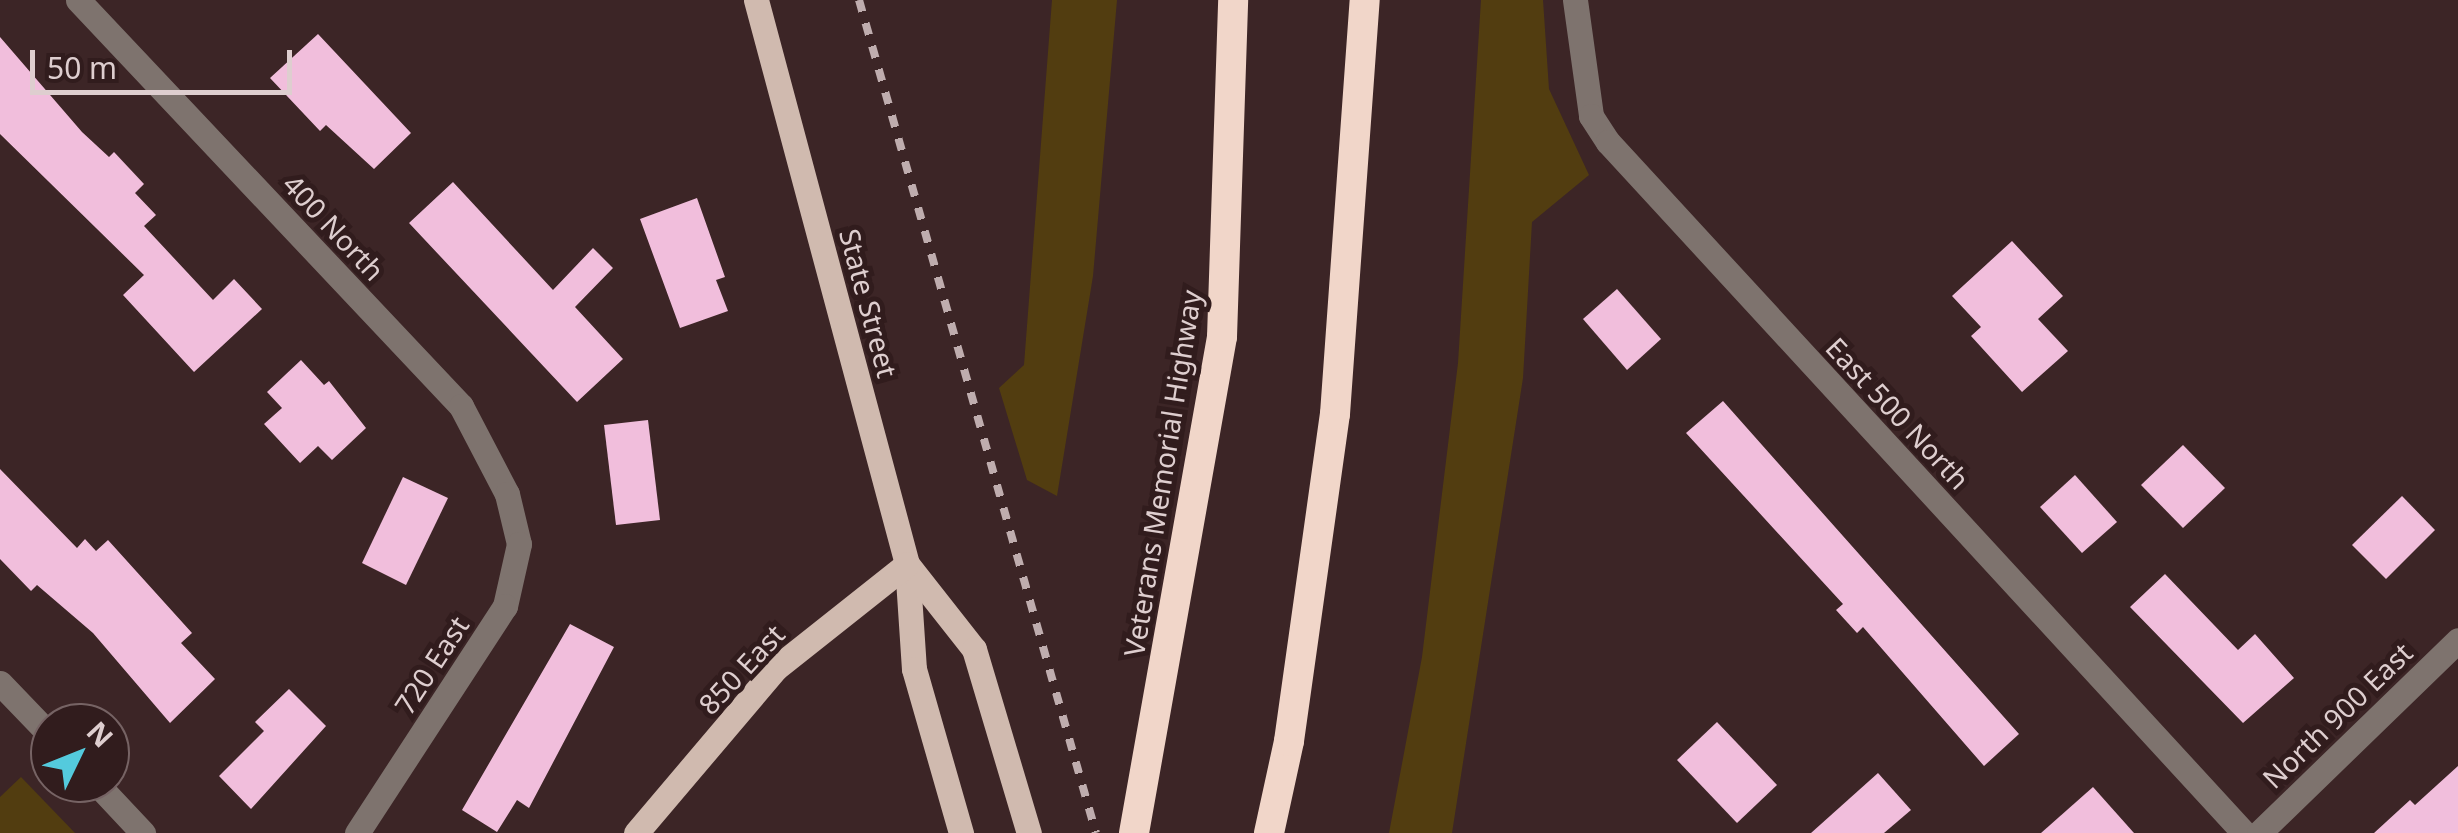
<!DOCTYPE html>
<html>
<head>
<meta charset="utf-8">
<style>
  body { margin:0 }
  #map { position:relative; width:2458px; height:833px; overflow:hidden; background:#3c2526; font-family:"Noto Sans",sans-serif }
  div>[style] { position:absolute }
  .green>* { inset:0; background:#523d10 }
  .building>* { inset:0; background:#f1bedc }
  .minor>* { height:25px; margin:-12.5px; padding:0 12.5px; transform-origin:12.5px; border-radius:12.5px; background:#7e736e }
  .major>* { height:25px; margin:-12.5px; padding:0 12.5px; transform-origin:12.5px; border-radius:12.5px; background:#d0baaf }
  .highway>* { height:30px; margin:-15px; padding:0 15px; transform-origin:15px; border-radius:15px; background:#f1d6c9 }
  .rail>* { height:8px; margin-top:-4px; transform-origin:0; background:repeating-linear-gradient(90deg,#bfadae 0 12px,transparent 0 24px) }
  span { translate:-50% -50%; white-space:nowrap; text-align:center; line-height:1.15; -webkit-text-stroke:10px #311c1d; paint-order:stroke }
  .street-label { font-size:28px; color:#dececf }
  .north { position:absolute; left:30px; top:703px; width:100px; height:100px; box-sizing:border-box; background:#311c1d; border:2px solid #766364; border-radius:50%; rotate:47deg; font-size:28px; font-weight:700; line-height:40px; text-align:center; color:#dececf }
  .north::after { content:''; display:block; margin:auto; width:35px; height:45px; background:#54cadd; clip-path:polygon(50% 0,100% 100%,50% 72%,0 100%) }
  .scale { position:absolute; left:30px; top:50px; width:262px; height:45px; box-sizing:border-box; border:5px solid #dececf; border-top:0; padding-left:12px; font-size:30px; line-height:35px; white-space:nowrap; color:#dececf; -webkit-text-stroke:8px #311c1d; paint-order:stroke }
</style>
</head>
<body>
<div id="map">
  <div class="green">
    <div style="clip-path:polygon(1052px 0,1117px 0,1093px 276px,1057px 496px,1027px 480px,999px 388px,1024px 365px)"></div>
    <div style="clip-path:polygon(1481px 0,1543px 0,1549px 89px,1589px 175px,1532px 222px,1523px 378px,1452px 833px,1389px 833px,1422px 657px,1458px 363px)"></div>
    <div style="clip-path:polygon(21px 777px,75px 833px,0 833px,0 797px)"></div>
  </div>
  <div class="building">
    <div style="clip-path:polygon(318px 34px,411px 133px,374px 169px,326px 125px,320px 131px,270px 78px)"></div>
    <div style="clip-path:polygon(0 37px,82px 132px,109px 157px,114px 152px,144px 184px,135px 193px,156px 215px,144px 226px,213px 300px,234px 279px,262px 309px,194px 372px,123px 295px,144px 275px,0 134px)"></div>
    <div style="clip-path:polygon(453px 182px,553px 290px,593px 248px,613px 268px,575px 307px,623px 359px,577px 402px,409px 223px)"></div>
    <div style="clip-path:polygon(697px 198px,725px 277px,716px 280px,728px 311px,680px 328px,640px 219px)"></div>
    <div style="clip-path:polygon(2012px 241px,2063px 296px,2038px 319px,2068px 351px,2022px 392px,1971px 336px,1981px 327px,1952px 296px)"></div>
    <div style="clip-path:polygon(1617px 289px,1661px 339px,1627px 370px,1583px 319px)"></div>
    <div style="clip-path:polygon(301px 360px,324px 385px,329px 381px,366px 428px,332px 460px,318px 446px,300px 463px,264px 424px,282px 408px,267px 392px)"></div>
    <div style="clip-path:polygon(1723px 401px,2019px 734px,1984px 766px,1863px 627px,1857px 633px,1836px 610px,1843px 604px,1686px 433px)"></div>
    <div style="clip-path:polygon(648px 420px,660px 520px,616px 525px,604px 425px)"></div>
    <div style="clip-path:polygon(2183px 445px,2225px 488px,2183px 528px,2141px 485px)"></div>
    <div style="clip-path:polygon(0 469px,77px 548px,85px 539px,96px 551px,108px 540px,192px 633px,181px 643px,215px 679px,170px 723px,93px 633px,37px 585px,31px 591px,0 559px)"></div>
    <div style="clip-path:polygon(2075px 475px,2117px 522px,2082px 553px,2040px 507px)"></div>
    <div style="clip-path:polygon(403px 477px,448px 498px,406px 585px,362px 563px)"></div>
    <div style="clip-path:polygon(2402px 496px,2435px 530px,2386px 579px,2352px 545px)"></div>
    <div style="clip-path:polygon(2165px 574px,2238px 650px,2255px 634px,2294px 678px,2243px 723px,2130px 607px)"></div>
    <div style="clip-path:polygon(570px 624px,614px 647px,529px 808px,517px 800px,497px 832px,462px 810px)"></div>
    <div style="clip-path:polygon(289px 689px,326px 726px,251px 809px,219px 776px,264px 731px,255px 722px)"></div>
    <div style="clip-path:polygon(1717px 722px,1777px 785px,1737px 823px,1677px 760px)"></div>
    <div style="clip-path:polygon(2458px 766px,2458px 833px,2374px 833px,2410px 800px,2415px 805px)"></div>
    <div style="clip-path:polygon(1878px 773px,1911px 810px,1884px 833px,1811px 833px)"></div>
    <div style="clip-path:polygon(2093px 787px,2134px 833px,2041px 833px)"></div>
  </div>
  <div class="minor">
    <div style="left:78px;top:0;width:558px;rotate:46.67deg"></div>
    <div style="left:461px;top:406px;width:99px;rotate:62.4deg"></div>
    <div style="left:507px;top:494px;width:51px;rotate:76.5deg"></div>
    <div style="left:519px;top:544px;width:64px;rotate:102.7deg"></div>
    <div style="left:505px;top:606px;width:271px;rotate:123.1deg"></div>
    <div style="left:1575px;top:0;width:117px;rotate:82.1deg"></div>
    <div style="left:1591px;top:116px;width:31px;rotate:57deg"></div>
    <div style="left:1608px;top:142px;width:939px;rotate:47.37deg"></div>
    <div style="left:0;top:683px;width:72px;rotate:46.1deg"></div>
    <div style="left:96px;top:783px;width:69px;rotate:46.8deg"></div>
    <div style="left:2259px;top:833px;width:277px;rotate:-44.1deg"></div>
  </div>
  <div class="major">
    <div style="left:756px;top:0;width:584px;rotate:75.01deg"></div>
    <div style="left:907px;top:564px;width:105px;rotate:86.2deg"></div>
    <div style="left:914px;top:669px;width:171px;rotate:74deg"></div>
    <div style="left:907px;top:564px;width:108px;rotate:51.8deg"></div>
    <div style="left:974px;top:649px;width:192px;rotate:73.4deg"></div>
    <div style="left:636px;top:833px;width:216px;rotate:-49.7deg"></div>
    <div style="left:776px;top:668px;width:167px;rotate:-38.4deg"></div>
  </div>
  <div class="highway">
    <div style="left:1134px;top:833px;width:504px;rotate:-79.94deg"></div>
    <div style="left:1222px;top:337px;width:337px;rotate:-88.1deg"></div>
    <div style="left:1269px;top:833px;width:94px;rotate:-77.7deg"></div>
    <div style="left:1289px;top:741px;width:330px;rotate:-82deg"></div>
    <div style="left:1335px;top:414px;width:415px;rotate:-85.9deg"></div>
  </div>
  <div class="rail">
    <div style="left:859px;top:0;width:866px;rotate:74.12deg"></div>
  </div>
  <div class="street-label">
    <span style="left:334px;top:227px;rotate:47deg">400 North</span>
    <span style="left:869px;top:303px;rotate:75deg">State Street</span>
    <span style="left:1898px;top:413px;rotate:47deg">East 500 North</span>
    <span style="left:1162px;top:473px;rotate:-81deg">Veterans Memorial Highway</span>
    <span style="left:431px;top:665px;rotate:-57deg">720 East</span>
    <span style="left:741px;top:669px;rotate:-47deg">850 East</span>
    <span style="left:2337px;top:715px;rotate:-44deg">North 900 East</span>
  </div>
  <div class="north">N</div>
  <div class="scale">50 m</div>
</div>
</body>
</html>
